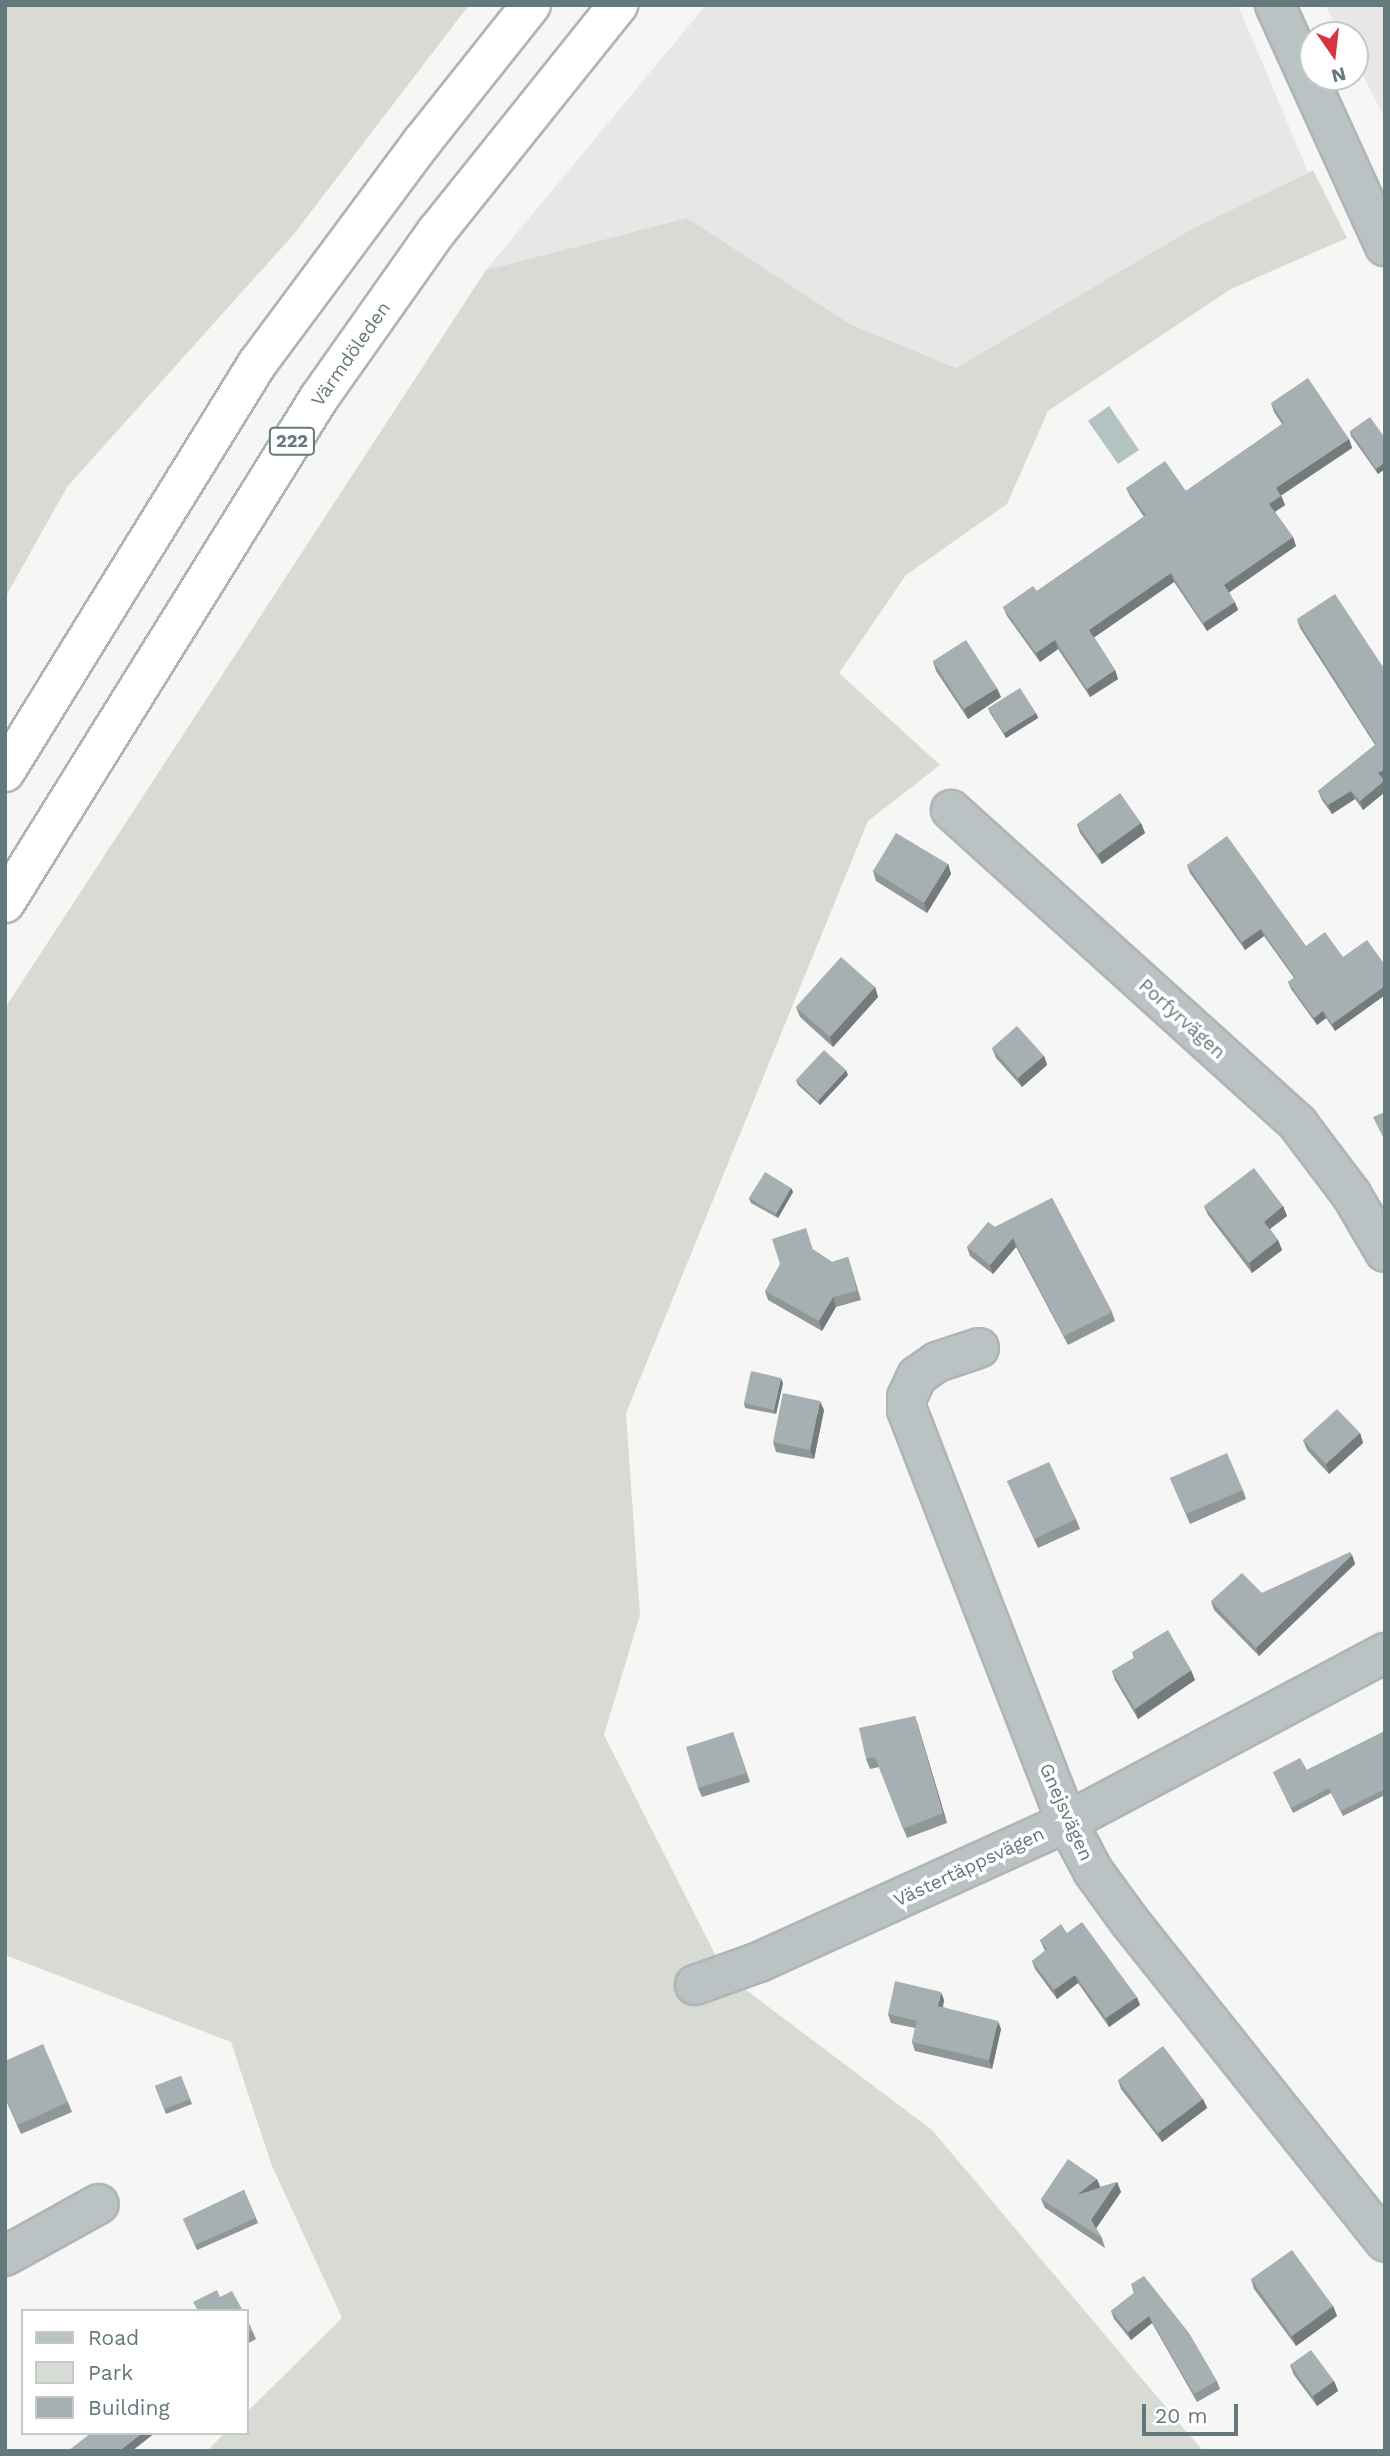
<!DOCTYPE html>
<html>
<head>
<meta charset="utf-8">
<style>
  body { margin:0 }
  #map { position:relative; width:1390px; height:2456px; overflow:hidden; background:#f6f6f4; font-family:"Work Sans",sans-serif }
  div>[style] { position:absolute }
  .built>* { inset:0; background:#e7e7e7 }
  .green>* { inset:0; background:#d8dbd3 }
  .water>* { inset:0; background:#b2c3c2 }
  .roads { filter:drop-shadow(2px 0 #afb5b7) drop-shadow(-2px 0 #afb5b7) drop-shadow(0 2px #afb5b7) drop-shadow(0 -2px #afb5b7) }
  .minor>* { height:38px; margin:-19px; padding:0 19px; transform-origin:19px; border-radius:19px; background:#bbc2c3 }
  .highway>* { height:38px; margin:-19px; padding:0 19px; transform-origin:19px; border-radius:19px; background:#fff }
  .wall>* { inset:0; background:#8f9799 }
  .shaded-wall>* { inset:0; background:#747b7d }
  .building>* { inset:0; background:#a6b0b2 }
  span { translate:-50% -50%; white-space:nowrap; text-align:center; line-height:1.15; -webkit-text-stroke:7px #fff; paint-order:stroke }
  .shield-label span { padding:2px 5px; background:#fff; border:2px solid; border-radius:5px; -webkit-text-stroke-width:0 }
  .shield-label { font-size:18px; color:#64797c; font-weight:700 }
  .street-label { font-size:19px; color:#64797c }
  .frame { position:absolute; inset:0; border:7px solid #64797c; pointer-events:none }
  .legend { position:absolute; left:21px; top:2309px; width:228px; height:126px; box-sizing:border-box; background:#fff; border:2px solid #c1c9cb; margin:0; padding:9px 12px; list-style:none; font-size:21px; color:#64797c }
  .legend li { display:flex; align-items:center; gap:14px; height:35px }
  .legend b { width:35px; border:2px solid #c1c9cb }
  .north { position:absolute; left:1299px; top:21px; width:70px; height:70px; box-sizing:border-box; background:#fff; border:2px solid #c1c9cb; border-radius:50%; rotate:166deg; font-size:19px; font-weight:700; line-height:28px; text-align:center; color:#64797c }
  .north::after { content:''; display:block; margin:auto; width:24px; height:32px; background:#d5353e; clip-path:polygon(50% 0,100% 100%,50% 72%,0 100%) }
  .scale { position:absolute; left:1142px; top:2404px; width:96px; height:32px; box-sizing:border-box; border:4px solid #64797c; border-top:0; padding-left:9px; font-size:21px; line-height:24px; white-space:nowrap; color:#64797c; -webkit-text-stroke:5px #fff; paint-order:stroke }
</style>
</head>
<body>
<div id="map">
  <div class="built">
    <div style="clip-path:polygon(706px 5px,1238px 5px,1308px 172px,1192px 229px,956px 368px,850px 324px,687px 218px,486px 270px)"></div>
    <div style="clip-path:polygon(1325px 5px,1385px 5px,1385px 119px,1355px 60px,1355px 35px,1341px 35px)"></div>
  </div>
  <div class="green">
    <div style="clip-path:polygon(5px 5px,469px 5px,294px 234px,67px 487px,5px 598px)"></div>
    <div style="clip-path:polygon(1313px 170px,1347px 238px,1231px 289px,1048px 411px,1007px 504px,906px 575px,839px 673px,940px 765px,868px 821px,626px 1413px,640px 1615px,604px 1735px,725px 1974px,932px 2130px,1203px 2451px,207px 2451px,225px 2433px,247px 2433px,247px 2412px,342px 2318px,272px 2166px,231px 2042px,5px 1955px,5px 1008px,486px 270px,687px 218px,850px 324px,956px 368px,1192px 229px)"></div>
  </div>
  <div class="water">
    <div style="clip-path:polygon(1109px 406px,1139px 450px,1118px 464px,1088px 421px)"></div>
  </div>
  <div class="roads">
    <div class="minor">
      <div style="left:1275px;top:5px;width:265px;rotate:65.5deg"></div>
      <div style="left:951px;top:810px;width:468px;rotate:42.1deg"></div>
      <div style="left:1298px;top:1124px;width:88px;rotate:52.9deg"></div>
      <div style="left:1351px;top:1194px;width:67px;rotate:59.6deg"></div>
      <div style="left:979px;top:1348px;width:44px;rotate:161.6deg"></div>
      <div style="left:937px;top:1362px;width:24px;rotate:145deg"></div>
      <div style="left:917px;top:1376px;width:23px;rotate:115deg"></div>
      <div style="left:907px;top:1397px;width:13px;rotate:90deg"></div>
      <div style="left:907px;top:1410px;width:442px;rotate:68.8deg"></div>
      <div style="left:1067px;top:1822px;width:55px;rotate:62deg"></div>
      <div style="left:1093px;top:1871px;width:63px;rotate:54deg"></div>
      <div style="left:1130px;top:1922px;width:409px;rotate:51.4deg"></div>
      <div style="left:695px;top:1985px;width:68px;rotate:-19.8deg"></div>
      <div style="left:759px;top:1962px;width:338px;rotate:-24.4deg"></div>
      <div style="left:1067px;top:1822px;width:360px;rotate:-28deg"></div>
      <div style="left:5px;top:2256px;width:107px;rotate:-29deg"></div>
    </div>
    <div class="highway">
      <div style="left:5px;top:772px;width:480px;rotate:-58.3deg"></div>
      <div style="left:257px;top:364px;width:277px;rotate:-53.4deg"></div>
      <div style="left:422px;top:142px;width:175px;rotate:-51.5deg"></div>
      <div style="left:5px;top:903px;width:595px;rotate:-58.13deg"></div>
      <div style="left:319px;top:398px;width:204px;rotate:-54.8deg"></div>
      <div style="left:437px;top:231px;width:290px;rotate:-51.3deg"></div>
    </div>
  </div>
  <div class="wall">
    <div style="clip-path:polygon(1271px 403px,1349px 439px,1352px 448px,1281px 495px,1285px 505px,1275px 512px,1293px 537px,1296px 546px,1229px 592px,1238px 610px,1207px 631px,1174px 582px,1094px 637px,1115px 670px,1118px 679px,1090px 697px,1058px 649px,1040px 662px,1007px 616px,1003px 607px,1037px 591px,1144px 517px,1130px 496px,1126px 488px,1186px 491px,1282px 424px,1274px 412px)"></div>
    <div style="clip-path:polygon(1350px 431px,1385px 438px,1385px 469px,1378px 474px,1351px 436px)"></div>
    <div style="clip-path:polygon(1297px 619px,1385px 670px,1385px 792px,1363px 810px,1355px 799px,1332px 814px,1322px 800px,1318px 791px,1375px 745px,1300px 628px)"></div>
    <div style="clip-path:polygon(933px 661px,1001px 697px,968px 719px,936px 671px)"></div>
    <div style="clip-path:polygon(988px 708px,1036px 713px,1038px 718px,1006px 738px,990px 713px)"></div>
    <div style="clip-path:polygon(1141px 823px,1145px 833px,1102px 864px,1080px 833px,1077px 824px)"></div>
    <div style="clip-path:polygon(948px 864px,951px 874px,927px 913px,876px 881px,873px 871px)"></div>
    <div style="clip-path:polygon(1187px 865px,1306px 946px,1343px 957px,1385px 965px,1385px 995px,1335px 1031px,1326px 1018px,1317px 1025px,1291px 989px,1288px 982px,1294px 978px,1264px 936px,1245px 950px,1190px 873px)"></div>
    <div style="clip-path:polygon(875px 987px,878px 997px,833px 1047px,800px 1017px,796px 1007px)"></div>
    <div style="clip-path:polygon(992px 1048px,1044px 1056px,1047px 1065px,1022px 1087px,996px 1058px)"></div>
    <div style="clip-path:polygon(848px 1075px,820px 1105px,798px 1085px,796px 1080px)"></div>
    <div style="clip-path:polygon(791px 1188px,793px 1192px,778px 1218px,751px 1203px,749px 1198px)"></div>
    <div style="clip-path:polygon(1052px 1198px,1112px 1312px,1115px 1321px,1068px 1345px,1016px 1247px,993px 1274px,970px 1256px,967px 1247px,995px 1227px)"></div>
    <div style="clip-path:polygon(1204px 1206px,1283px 1206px,1287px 1216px,1270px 1229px,1278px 1240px,1282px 1250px,1252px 1273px,1208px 1215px)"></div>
    <div style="clip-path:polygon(814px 1250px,832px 1262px,848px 1257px,861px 1300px,836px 1307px,822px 1331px,768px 1300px,765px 1291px)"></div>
    <div style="clip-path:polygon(783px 1383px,776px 1414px,745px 1408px,744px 1403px)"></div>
    <div style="clip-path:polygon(824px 1410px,814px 1459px,776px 1452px,773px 1442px)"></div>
    <div style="clip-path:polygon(1360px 1433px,1363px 1443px,1329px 1474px,1307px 1450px,1303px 1440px)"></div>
    <div style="clip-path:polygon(1170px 1478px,1243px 1490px,1246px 1499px,1190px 1524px)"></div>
    <div style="clip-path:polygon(1007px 1481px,1076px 1519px,1080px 1529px,1038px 1548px)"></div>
    <div style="clip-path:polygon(1352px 1555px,1355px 1564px,1259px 1656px,1214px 1610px,1211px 1601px,1262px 1593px)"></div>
    <div style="clip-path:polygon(1132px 1652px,1195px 1680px,1138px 1719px,1115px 1680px,1112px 1671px,1134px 1658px)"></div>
    <div style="clip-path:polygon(915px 1716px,947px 1823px,907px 1838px,879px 1767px,870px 1769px,866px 1759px)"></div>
    <div style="clip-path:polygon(1385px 1731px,1385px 1795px,1343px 1816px,1331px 1793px,1293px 1813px,1273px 1772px,1307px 1770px)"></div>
    <div style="clip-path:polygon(733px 1732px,750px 1782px,702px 1797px,698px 1788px)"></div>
    <div style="clip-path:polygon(1067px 1933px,1140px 2005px,1109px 2027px,1078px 1983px,1057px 1999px,1035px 1969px,1032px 1961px,1045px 1951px,1040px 1940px)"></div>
    <div style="clip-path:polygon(944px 2000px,943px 2007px,1001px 2029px,992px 2069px,915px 2051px,912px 2042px,915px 2028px,891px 2023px,888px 2014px)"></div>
    <div style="clip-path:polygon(5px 2061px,68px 2102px,72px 2112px,21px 2134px,5px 2098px)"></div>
    <div style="clip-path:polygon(181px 2076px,192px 2104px,166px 2114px,155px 2086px)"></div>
    <div style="clip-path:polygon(1118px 2080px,1203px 2099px,1207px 2108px,1162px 2142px,1121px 2089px)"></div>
    <div style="clip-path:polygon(1097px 2179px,1100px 2187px,1117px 2182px,1121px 2192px,1096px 2228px,1102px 2238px,1105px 2248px,1045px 2208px,1041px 2199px)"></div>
    <div style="clip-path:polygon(244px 2190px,258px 2223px,197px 2250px,183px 2219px)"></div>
    <div style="clip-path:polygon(1251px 2279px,1333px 2306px,1337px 2316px,1296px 2346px,1254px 2289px)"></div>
    <div style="clip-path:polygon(1131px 2284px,1217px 2381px,1220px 2389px,1197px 2402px,1152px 2323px,1131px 2340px,1114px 2319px,1111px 2311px,1134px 2293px)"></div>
    <div style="clip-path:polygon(247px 2319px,256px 2339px,247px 2344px)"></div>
    <div style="clip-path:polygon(1290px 2365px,1334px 2381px,1338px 2391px,1317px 2406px,1294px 2375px)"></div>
  </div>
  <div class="shaded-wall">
    <div style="clip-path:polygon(1349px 439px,1352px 448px,1279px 497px,1276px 488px)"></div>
    <div style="clip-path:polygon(1385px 462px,1385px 469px,1378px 474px,1376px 469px)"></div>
    <div style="clip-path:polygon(1281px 496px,1285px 505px,1273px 513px,1269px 504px)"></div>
    <div style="clip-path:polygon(1293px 537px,1296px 546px,1227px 594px,1224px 585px)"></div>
    <div style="clip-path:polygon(1171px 573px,1174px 582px,1092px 639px,1089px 630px)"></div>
    <div style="clip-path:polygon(1235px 602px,1238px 610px,1207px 631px,1203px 623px)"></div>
    <div style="clip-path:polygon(1055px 640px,1058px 649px,1040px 662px,1036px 653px)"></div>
    <div style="clip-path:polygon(1115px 670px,1118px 679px,1090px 697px,1087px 689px)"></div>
    <div style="clip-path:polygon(997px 688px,1001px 697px,968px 719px,964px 709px)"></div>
    <div style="clip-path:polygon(1036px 713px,1038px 718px,1006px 738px,1004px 733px)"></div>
    <div style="clip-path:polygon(1385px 769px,1385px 780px,1378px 773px)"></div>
    <div style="clip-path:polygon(1384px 781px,1385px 792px,1363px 810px,1360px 801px)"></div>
    <div style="clip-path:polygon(1351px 791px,1355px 799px,1332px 814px,1328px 805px)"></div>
    <div style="clip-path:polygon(1141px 823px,1145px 833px,1102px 864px,1098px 854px)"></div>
    <div style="clip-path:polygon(948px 864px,951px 874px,927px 913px,924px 903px)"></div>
    <div style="clip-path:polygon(1261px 929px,1264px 936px,1245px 950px,1242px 942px)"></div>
    <div style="clip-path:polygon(1385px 986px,1385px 995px,1335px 1031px,1332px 1024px)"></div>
    <div style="clip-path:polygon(875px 987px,878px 997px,833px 1047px,830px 1037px)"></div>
    <div style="clip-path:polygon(1323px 1011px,1326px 1018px,1317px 1025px,1314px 1018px)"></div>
    <div style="clip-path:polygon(1044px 1056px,1047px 1065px,1022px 1087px,1018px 1078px)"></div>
    <div style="clip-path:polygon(846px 1070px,848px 1075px,820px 1105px,818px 1101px)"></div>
    <div style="clip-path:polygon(791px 1188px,793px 1192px,778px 1218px,776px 1214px)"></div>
    <div style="clip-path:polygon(1283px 1206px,1287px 1216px,1267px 1231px,1264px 1222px)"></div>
    <div style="clip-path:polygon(1013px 1238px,1016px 1247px,993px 1274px,990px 1265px)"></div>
    <div style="clip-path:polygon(1278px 1240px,1282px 1250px,1252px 1273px,1249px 1263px)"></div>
    <div style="clip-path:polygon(833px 1297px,836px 1307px,822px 1331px,819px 1321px)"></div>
    <div style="clip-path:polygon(781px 1378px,783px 1383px,776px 1414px,774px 1410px)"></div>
    <div style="clip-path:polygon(820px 1401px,824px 1410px,814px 1459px,810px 1450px)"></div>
    <div style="clip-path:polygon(1360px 1433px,1363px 1443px,1329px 1474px,1326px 1464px)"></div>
    <div style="clip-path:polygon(1352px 1555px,1355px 1564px,1259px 1656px,1256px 1648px)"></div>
    <div style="clip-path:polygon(1191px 1670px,1195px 1680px,1138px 1719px,1135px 1709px)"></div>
    <div style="clip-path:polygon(915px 1716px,918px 1725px,947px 1823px,943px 1813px)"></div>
    <div style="clip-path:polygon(1075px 1975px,1078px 1983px,1057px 1999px,1054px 1990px)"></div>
    <div style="clip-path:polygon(941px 1992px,944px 2000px,941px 2015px,938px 2006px)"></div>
    <div style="clip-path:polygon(1137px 1997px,1140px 2005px,1109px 2027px,1106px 2018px)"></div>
    <div style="clip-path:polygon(998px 2021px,1001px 2029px,992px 2069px,989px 2060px)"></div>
    <div style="clip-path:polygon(1203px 2099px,1207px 2108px,1162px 2142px,1158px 2133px)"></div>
    <div style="clip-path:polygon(1097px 2179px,1101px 2189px,1077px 2195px)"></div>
    <div style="clip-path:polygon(1117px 2182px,1121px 2192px,1095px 2230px,1091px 2220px)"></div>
    <div style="clip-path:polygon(1333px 2306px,1337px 2316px,1296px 2346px,1292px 2336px)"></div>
    <div style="clip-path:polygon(1149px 2316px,1152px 2323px,1131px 2340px,1128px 2332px)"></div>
    <div style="clip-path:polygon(1334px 2381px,1338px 2391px,1317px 2406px,1313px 2396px)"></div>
    <div style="clip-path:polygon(142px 2433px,155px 2433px,132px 2451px,119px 2451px)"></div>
  </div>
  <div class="building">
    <div style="clip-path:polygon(1308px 378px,1349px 439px,1276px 488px,1281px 496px,1269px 504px,1293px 537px,1224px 585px,1235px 602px,1203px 623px,1171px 573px,1089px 630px,1115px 670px,1087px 689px,1055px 640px,1036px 653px,1003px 607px,1033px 586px,1037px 591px,1146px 515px,1126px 488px,1165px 461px,1186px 491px,1284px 423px,1271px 403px)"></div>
    <div style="clip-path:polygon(1370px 417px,1385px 438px,1385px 462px,1376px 469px,1350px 431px)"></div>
    <div style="clip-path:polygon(1335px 594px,1385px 670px,1385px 769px,1378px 773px,1384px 781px,1360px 801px,1351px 791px,1328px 805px,1318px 791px,1376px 744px,1297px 619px)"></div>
    <div style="clip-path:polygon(966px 640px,997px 688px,964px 709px,933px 661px)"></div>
    <div style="clip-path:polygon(1020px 688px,1036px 713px,1004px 733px,988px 708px)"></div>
    <div style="clip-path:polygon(1120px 793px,1141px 823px,1098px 854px,1077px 824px)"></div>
    <div style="clip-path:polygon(896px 833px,948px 864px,924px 903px,873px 871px)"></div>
    <div style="clip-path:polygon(1227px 836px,1306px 946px,1325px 932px,1343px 957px,1367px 940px,1385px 965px,1385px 986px,1332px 1024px,1323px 1011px,1314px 1018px,1288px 982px,1295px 977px,1261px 929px,1242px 942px,1187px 865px)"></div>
    <div style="clip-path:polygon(841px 957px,875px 987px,830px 1037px,796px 1007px)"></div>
    <div style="clip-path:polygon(1017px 1026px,1044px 1056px,1018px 1078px,992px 1048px)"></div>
    <div style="clip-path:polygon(824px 1050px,846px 1070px,818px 1101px,796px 1080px)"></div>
    <div style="clip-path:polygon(1385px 1112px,1385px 1141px,1373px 1117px)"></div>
    <div style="clip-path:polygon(1254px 1168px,1283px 1206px,1264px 1222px,1278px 1240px,1249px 1263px,1204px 1206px)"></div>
    <div style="clip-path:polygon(765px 1172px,791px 1188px,776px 1214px,749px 1198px)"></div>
    <div style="clip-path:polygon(1052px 1198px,1112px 1312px,1064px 1336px,1013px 1238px,990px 1265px,967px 1247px,988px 1222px,995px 1227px)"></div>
    <div style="clip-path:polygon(806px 1228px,813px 1250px,832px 1262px,848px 1257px,857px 1291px,833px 1297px,819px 1321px,765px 1291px,780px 1264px,772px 1239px)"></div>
    <div style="clip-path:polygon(751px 1371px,781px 1378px,774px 1410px,744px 1403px)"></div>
    <div style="clip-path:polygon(783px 1393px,820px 1401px,810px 1450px,773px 1442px)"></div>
    <div style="clip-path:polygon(1337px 1409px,1360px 1433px,1326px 1464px,1303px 1440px)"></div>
    <div style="clip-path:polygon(1227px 1453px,1243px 1490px,1186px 1514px,1170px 1478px)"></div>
    <div style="clip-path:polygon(1049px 1462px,1076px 1519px,1034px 1539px,1007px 1481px)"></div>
    <div style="clip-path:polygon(1350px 1552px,1352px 1555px,1256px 1648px,1211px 1601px,1242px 1573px,1262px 1593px)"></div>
    <div style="clip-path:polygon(1168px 1630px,1191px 1670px,1135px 1709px,1112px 1671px,1135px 1657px,1132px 1652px)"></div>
    <div style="clip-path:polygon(915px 1716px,943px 1813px,903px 1829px,875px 1757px,866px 1759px,859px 1728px)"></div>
    <div style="clip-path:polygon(1385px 1731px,1385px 1789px,1341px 1811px,1329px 1788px,1291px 1808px,1273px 1772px,1300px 1758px,1307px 1770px)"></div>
    <div style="clip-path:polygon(733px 1732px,746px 1773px,698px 1788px,686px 1747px)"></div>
    <div style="clip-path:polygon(1082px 1922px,1137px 1997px,1106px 2018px,1075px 1975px,1054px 1990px,1032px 1961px,1047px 1949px,1040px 1940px,1061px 1924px,1067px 1933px)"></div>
    <div style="clip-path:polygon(895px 1981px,941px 1992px,938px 2006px,998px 2021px,989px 2060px,912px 2042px,917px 2021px,888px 2014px)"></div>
    <div style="clip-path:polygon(43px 2044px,68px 2102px,18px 2125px,5px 2096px,5px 2061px)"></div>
    <div style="clip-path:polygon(1163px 2046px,1203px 2099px,1158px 2133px,1118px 2080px)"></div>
    <div style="clip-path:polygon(181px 2076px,190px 2099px,164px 2109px,155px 2086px)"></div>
    <div style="clip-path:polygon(1068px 2159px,1097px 2179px,1077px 2195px,1117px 2182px,1091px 2220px,1102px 2238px,1041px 2199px)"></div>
    <div style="clip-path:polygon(244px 2190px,256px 2218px,195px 2245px,183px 2219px)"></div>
    <div style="clip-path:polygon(1292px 2250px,1333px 2306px,1292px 2336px,1251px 2279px)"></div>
    <div style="clip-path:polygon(1144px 2276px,1189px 2333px,1217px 2381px,1194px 2394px,1149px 2316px,1128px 2332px,1111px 2311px,1135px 2292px,1131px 2284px)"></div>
    <div style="clip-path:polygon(217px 2290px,220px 2297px,232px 2291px,243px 2311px,194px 2311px,197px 2309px,193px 2302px)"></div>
    <div style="clip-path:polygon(247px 2319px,252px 2330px,247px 2333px)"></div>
    <div style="clip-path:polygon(1311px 2350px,1334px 2381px,1313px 2396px,1290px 2365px)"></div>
    <div style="clip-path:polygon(91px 2433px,142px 2433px,119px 2451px,68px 2451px)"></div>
  </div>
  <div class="shield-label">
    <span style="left:292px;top:441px">222</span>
  </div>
  <div class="street-label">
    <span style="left:351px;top:354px;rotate:-55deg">Värmdöleden</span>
    <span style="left:1182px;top:1019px;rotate:42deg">Porfyrvägen</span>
    <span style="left:1066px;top:1812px;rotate:66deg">Gnejsvägen</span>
    <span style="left:969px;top:1867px;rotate:-25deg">Västertäppsvägen</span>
  </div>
  <div class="frame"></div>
  <ul class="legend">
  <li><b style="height:9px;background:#bbc2c3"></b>Road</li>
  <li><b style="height:19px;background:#d8dbd3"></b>Park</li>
  <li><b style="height:19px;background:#a6b0b2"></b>Building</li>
  </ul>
  <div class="north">N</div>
  <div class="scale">20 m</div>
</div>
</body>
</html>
